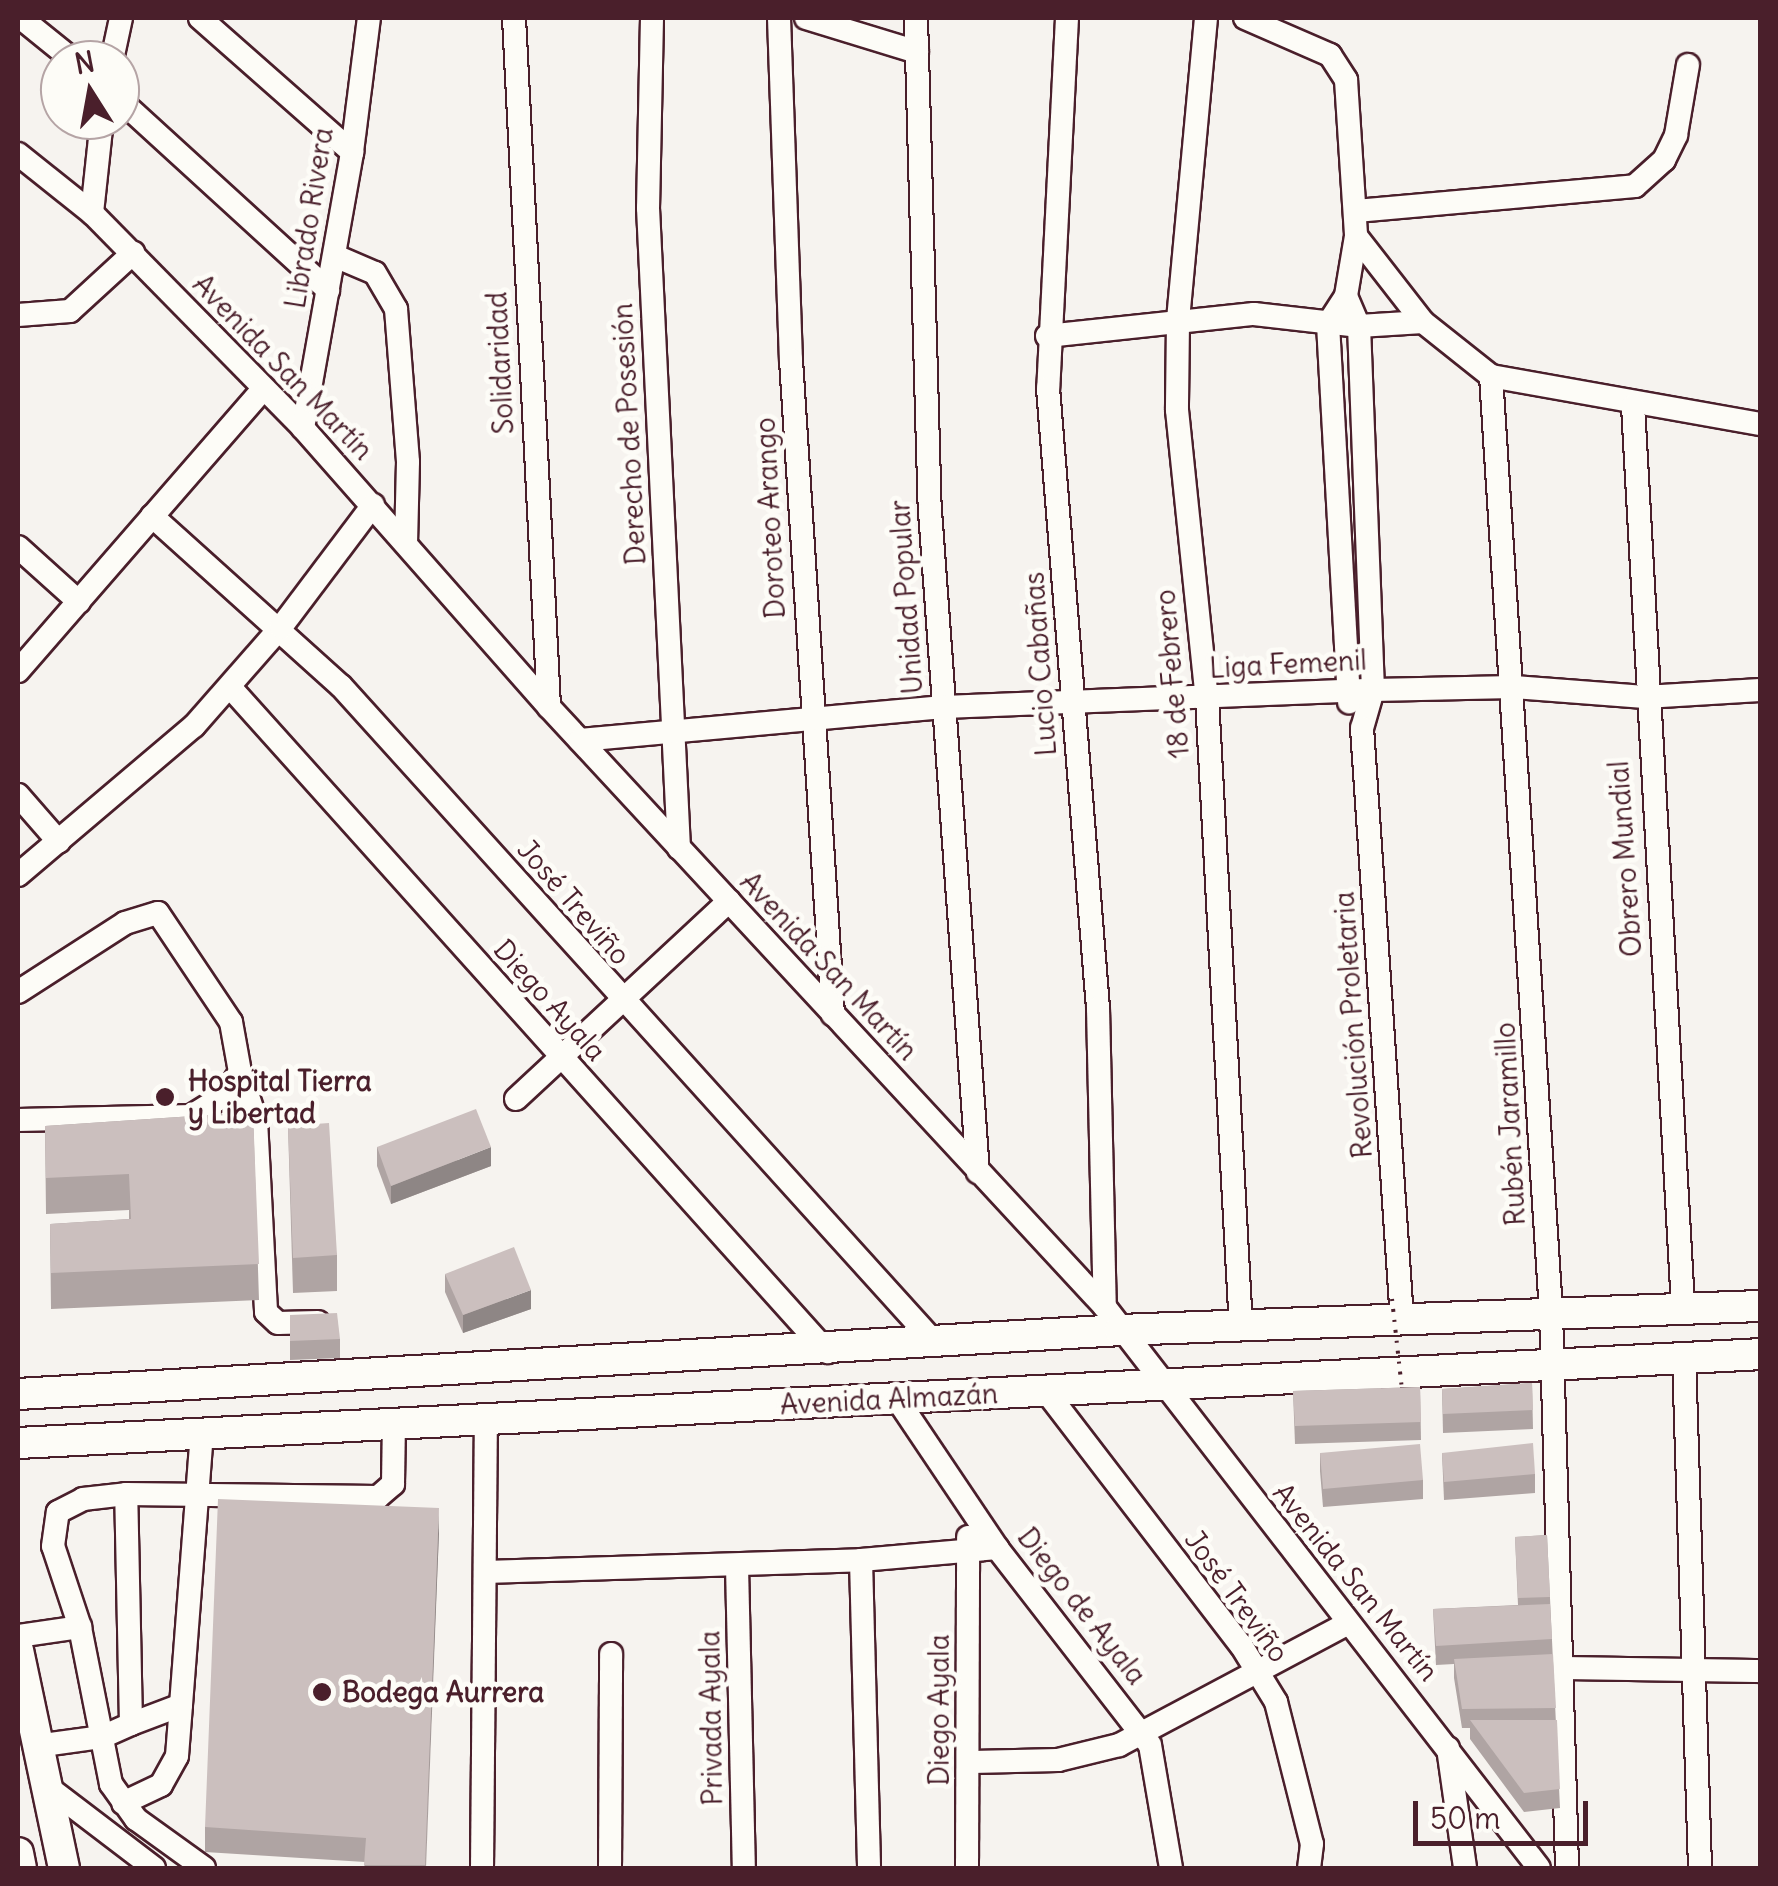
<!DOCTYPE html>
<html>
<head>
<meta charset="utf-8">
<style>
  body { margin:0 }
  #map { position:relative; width:1778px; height:1886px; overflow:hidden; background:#f6f3ef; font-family:Delius,sans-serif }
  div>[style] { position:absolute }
  .roads { filter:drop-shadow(2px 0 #4a1f2b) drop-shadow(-2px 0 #4a1f2b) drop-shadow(0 2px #4a1f2b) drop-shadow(0 -2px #4a1f2b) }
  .minor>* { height:22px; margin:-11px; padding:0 11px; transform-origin:11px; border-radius:11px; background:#fdfcf7 }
  .major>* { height:30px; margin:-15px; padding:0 15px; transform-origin:15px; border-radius:15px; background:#fdfcf7 }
  .path-bridge>* { height:4px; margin-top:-2px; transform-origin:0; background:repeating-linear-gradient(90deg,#4a1f2b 0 2.5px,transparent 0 10.5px) }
  .wall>* { inset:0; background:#afa4a3 }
  .shaded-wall>* { inset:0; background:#8e8685 }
  .building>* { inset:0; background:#cbbfbe }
  .dots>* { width:28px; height:28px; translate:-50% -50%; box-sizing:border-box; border:5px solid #fdfcf7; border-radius:50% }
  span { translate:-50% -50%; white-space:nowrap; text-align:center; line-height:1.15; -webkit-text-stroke:10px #fdfcf7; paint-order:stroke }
  .street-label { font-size:28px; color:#4a1f2b }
  .poi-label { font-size:28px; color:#4a1f2b; font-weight:700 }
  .left { translate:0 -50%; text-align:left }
  .frame { position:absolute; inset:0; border:20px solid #4a1f2b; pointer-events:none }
  .north { position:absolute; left:40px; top:40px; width:100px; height:100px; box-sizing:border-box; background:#fdfcf7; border:2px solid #b5a4a5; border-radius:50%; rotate:349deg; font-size:28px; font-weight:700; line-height:40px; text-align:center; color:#4a1f2b }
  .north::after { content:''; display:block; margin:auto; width:35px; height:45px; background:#4a1f2b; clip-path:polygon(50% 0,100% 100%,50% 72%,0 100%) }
  .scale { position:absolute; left:1413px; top:1801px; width:175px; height:45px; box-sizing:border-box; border:5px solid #4a1f2b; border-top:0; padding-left:12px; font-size:30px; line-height:35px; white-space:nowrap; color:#4a1f2b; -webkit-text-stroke:8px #fdfcf7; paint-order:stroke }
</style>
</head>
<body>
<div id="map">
  <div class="roads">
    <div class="minor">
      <div style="left:21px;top:18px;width:67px;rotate:38.9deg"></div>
      <div style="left:200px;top:18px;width:203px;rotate:41.4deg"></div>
      <div style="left:514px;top:18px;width:690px;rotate:87.09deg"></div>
      <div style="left:652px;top:18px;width:190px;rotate:91.2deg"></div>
      <div style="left:648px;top:208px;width:641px;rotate:87.23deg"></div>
      <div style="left:779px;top:18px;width:342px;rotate:88deg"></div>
      <div style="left:791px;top:360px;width:656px;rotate:86.33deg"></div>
      <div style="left:806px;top:18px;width:116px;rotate:17deg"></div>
      <div style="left:916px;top:18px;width:493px;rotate:88.4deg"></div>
      <div style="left:930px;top:511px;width:663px;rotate:85.85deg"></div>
      <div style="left:1067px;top:18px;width:370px;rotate:92.9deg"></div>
      <div style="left:1048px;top:388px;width:622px;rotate:85.39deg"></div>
      <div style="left:1098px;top:1008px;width:299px;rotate:88.7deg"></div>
      <div style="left:1206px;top:18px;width:305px;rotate:95.3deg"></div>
      <div style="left:1178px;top:322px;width:88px;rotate:90.7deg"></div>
      <div style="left:1177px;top:410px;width:290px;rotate:84.1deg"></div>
      <div style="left:1207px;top:698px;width:630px;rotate:86.91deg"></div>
      <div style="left:1245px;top:18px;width:93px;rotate:23.5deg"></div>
      <div style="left:1330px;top:55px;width:30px;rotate:57deg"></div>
      <div style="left:1346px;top:80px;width:156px;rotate:86.3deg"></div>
      <div style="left:1356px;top:236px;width:61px;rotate:99.5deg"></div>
      <div style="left:1346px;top:296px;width:33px;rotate:67deg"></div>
      <div style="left:1359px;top:326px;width:364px;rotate:87.8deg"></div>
      <div style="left:1373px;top:690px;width:40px;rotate:106deg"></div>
      <div style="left:1362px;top:728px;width:592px;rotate:86.13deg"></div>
      <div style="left:112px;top:60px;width:43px;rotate:-77.9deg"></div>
      <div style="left:120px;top:100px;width:282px;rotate:42.4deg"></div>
      <div style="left:18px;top:154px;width:95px;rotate:38.6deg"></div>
      <div style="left:92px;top:213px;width:301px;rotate:45.5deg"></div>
      <div style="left:303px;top:428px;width:372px;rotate:48.6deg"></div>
      <div style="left:549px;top:707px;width:818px;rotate:47.18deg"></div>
      <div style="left:1105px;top:1307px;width:709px;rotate:52.27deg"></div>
      <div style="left:1356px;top:211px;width:280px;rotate:-5.1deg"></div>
      <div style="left:1635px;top:186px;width:39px;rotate:-42deg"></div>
      <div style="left:1664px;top:160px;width:28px;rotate:-64deg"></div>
      <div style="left:1676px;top:135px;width:71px;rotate:-80.3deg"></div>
      <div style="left:92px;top:213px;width:94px;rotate:-83.9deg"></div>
      <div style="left:1356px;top:236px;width:109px;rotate:52.1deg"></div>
      <div style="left:1423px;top:322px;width:87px;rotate:38.5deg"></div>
      <div style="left:1491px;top:376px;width:273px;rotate:10.1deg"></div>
      <div style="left:335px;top:256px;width:43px;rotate:23deg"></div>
      <div style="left:375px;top:273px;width:42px;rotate:59.7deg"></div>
      <div style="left:396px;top:309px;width:153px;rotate:85.5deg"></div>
      <div style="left:408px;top:462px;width:81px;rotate:91.4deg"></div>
      <div style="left:1346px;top:296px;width:33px;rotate:123deg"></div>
      <div style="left:1328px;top:324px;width:379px;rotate:86.8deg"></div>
      <div style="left:18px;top:315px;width:52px;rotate:-4.4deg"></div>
      <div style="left:70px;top:311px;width:86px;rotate:-42.6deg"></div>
      <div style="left:1047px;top:336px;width:208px;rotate:-6.1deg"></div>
      <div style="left:1254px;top:314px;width:106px;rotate:6.5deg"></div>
      <div style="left:1359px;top:326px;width:64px;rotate:-3.6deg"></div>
      <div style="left:1491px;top:376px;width:938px;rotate:86.33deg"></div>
      <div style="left:1551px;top:1312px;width:556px;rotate:88.35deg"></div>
      <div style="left:1633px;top:406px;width:902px;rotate:86.82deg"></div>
      <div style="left:303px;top:428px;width:280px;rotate:-79.9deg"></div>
      <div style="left:352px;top:152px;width:135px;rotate:-82.8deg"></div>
      <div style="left:152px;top:516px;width:254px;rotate:42deg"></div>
      <div style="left:341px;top:686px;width:886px;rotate:47.88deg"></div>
      <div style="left:18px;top:547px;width:82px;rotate:42deg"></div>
      <div style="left:18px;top:671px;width:372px;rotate:-49deg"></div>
      <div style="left:230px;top:687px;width:894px;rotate:48.08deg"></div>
      <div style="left:580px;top:740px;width:365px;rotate:-5.2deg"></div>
      <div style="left:944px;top:707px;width:429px;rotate:-2.3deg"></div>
      <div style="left:1373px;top:690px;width:141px;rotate:-1.2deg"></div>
      <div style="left:1514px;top:687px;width:131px;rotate:4.4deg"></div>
      <div style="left:1645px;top:697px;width:115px;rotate:-3.5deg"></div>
      <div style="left:18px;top:795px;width:62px;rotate:48.9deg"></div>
      <div style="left:18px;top:875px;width:231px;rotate:-40.3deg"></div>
      <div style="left:194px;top:726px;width:132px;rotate:-48.7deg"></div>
      <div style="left:281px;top:627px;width:153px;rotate:-53deg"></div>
      <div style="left:18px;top:992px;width:127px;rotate:-32.8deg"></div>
      <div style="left:125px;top:923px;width:34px;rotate:-17deg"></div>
      <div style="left:158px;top:913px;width:131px;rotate:56.2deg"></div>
      <div style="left:231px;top:1022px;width:51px;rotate:79.8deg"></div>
      <div style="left:240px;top:1072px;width:27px;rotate:123deg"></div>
      <div style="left:225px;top:1095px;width:39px;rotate:148deg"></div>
      <div style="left:192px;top:1116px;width:174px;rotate:178.7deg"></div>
      <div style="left:240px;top:1072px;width:51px;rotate:71.6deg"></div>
      <div style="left:256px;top:1120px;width:192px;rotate:87deg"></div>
      <div style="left:266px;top:1312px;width:16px;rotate:43deg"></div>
      <div style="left:278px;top:1323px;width:40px;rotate:-1.4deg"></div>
      <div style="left:516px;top:1099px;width:291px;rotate:-42.9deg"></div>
      <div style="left:1684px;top:1356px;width:512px;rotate:88.21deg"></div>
      <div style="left:1045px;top:1390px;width:322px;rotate:52.5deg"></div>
      <div style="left:1241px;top:1645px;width:67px;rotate:58.4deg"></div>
      <div style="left:1276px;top:1702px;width:146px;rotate:75.8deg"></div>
      <div style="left:1312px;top:1844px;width:24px;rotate:97deg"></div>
      <div style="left:897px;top:1399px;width:179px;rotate:56.1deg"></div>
      <div style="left:997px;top:1548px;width:249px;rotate:52.2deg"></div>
      <div style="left:1150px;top:1745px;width:125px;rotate:80.3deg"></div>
      <div style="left:861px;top:1560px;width:308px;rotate:88.5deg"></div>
      <div style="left:737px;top:1566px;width:302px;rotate:88.7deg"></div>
      <div style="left:485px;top:1572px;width:376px;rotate:-1.8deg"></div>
      <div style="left:861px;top:1560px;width:137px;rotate:-5deg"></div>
      <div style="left:18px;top:1636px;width:63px;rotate:-8.3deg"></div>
      <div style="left:1560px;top:1668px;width:200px;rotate:0.9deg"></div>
      <div style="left:131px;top:1724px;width:53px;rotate:-20.8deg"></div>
      <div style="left:181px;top:1705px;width:275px;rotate:-85.6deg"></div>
      <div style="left:36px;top:1746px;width:67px;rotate:-7.8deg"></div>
      <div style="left:102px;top:1737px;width:32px;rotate:-24deg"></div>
      <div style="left:131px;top:1724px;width:230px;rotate:-91.2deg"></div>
      <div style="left:1448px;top:1748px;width:121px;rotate:81.9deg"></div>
      <div style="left:972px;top:1762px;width:86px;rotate:-1.3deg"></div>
      <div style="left:1058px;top:1760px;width:63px;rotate:-13.8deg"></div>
      <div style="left:1119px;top:1745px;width:259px;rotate:-28deg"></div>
      <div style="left:45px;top:1785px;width:137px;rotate:37.3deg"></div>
      <div style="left:123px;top:1803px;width:42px;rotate:-25.3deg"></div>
      <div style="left:161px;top:1785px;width:33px;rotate:-61deg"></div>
      <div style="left:177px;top:1756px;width:51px;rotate:-85.5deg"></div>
      <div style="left:204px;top:1868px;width:84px;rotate:-144.2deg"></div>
      <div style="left:136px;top:1819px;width:43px;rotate:-125.5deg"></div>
      <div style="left:111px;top:1784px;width:160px;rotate:-101.2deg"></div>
      <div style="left:80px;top:1627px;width:85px;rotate:-108.4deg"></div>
      <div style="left:53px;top:1546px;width:34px;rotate:-82deg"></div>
      <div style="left:58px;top:1512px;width:28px;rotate:-27deg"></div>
      <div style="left:83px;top:1499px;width:43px;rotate:-6.6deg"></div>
      <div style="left:126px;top:1494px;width:252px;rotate:0.7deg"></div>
      <div style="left:378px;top:1497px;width:20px;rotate:-41deg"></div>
      <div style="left:393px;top:1484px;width:61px;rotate:-89.1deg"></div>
      <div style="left:482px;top:1868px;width:447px;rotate:-89.5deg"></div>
      <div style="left:610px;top:1868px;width:214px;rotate:-89.7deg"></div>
      <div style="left:967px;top:1868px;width:331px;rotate:-89.8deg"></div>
    </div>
    <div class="major">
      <div style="left:18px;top:1394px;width:1104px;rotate:-3.32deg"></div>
      <div style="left:1120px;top:1330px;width:640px;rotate:-2.15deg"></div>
      <div style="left:18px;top:1443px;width:1744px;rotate:-2.92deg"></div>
      <div style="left:18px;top:1650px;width:223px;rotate:78.1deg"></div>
      <div style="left:18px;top:1853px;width:15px;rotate:79deg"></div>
    </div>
  </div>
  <div class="path-bridge">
    <div style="left:1392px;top:1299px;width:91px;rotate:83.7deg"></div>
  </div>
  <div class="wall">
    <div style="clip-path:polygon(253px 1112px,259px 1300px,51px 1309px,50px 1224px,129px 1219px,129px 1210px,46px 1214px,45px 1126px)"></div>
    <div style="clip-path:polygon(288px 1126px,337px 1255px,337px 1291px,293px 1293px)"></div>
    <div style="clip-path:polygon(377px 1147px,491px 1166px,391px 1204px,377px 1166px)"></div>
    <div style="clip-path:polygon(445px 1274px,531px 1309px,463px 1333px,445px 1292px)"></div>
    <div style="clip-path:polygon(290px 1315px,340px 1339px,340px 1358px,290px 1360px)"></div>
    <div style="clip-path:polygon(1532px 1383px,1533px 1429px,1443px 1433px,1442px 1389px)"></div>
    <div style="clip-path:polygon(1420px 1387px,1421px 1440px,1295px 1444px,1293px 1391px)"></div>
    <div style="clip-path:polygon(1320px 1453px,1423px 1480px,1423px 1499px,1323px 1507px,1320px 1471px)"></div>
    <div style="clip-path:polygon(1442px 1453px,1535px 1474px,1535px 1493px,1444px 1500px)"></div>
    <div style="clip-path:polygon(439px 1532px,426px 1868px,364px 1868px,365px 1862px,205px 1852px,205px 1827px)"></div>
    <div style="clip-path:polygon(1547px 1535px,1560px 1808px,1524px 1812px,1470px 1739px,1470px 1728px,1462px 1728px,1454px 1678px,1454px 1664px,1436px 1665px,1433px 1609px,1518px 1605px,1515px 1537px)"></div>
  </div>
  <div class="shaded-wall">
    <div style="clip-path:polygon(491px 1147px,491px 1166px,391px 1204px,391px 1186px)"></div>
    <div style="clip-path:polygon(531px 1290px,531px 1309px,463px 1333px,463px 1315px)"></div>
    <div style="clip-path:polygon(439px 1508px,439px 1532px,425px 1868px)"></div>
  </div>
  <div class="building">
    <div style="clip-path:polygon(476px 1109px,491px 1147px,391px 1186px,377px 1147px)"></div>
    <div style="clip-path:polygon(253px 1112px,259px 1264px,51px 1273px,50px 1224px,131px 1219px,129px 1174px,46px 1178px,45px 1126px)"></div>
    <div style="clip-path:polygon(329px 1123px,337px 1255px,293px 1258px,288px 1126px)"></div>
    <div style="clip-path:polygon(514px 1247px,531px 1290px,463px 1315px,445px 1274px)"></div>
    <div style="clip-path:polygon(337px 1313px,340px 1339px,290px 1341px,290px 1315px)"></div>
    <div style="clip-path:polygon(1532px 1383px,1533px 1410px,1443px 1414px,1442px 1389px)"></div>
    <div style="clip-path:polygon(1420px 1387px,1421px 1422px,1295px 1426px,1293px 1391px)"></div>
    <div style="clip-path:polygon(1533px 1443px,1535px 1474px,1444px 1482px,1442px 1453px)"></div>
    <div style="clip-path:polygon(1420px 1444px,1423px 1480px,1323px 1489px,1320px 1453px)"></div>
    <div style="clip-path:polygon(218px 1499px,439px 1508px,425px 1865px,364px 1865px,366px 1838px,205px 1827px)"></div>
    <div style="clip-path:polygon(1547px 1535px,1550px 1597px,1518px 1598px,1515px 1537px)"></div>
    <div style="clip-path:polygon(1550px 1604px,1552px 1639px,1436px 1646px,1433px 1609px)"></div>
    <div style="clip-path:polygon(1553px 1654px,1556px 1708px,1462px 1709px,1454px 1659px)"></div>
    <div style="clip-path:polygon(1470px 1720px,1557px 1720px,1560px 1789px,1524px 1793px)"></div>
  </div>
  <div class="dots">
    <div style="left:165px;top:1097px;background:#4a1f2b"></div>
    <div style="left:322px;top:1692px;background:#4a1f2b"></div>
  </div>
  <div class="street-label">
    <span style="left:309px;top:218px;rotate:-81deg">Librado Rivera</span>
    <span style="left:500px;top:363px;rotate:-93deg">Solidaridad</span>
    <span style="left:283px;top:367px;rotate:46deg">Avenida San Martín</span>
    <span style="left:629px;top:434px;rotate:-93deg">Derecho de Posesión</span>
    <span style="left:770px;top:518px;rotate:-93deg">Doroteo Arango</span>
    <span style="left:906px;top:597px;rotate:-94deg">Unidad Popular</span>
    <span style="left:1040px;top:664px;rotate:-94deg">Lucio Cabañas</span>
    <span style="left:1288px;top:664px;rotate:-3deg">Liga Femenil</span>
    <span style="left:1172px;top:674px;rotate:-95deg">18 de Febrero</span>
    <span style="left:1625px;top:859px;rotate:-94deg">Obrero Mundial</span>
    <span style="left:574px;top:902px;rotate:49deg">José Treviño</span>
    <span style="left:829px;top:966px;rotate:47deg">Avenida San Martín</span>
    <span style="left:550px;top:1000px;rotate:48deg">Diego Ayala</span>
    <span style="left:1353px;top:1025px;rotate:-94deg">Revolución Proletaria</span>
    <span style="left:1510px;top:1124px;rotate:-93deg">Rubén Jaramillo</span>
    <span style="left:889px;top:1399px;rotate:-3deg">Avenida Almazán</span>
    <span style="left:1356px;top:1582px;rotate:51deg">Avenida San Martín</span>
    <span style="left:1237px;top:1596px;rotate:54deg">José Treviño</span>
    <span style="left:1082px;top:1606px;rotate:52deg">Diego de Ayala</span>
    <span style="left:939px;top:1710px;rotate:-90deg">Diego Ayala</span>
    <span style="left:711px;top:1718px;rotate:-91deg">Privada Ayala</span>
  </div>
  <div class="poi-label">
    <span class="left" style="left:188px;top:1097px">Hospital Tierra<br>y Libertad</span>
    <span class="left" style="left:342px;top:1692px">Bodega Aurrera</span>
  </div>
  <div class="frame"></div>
  <div class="north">N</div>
  <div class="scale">50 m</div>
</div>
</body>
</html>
